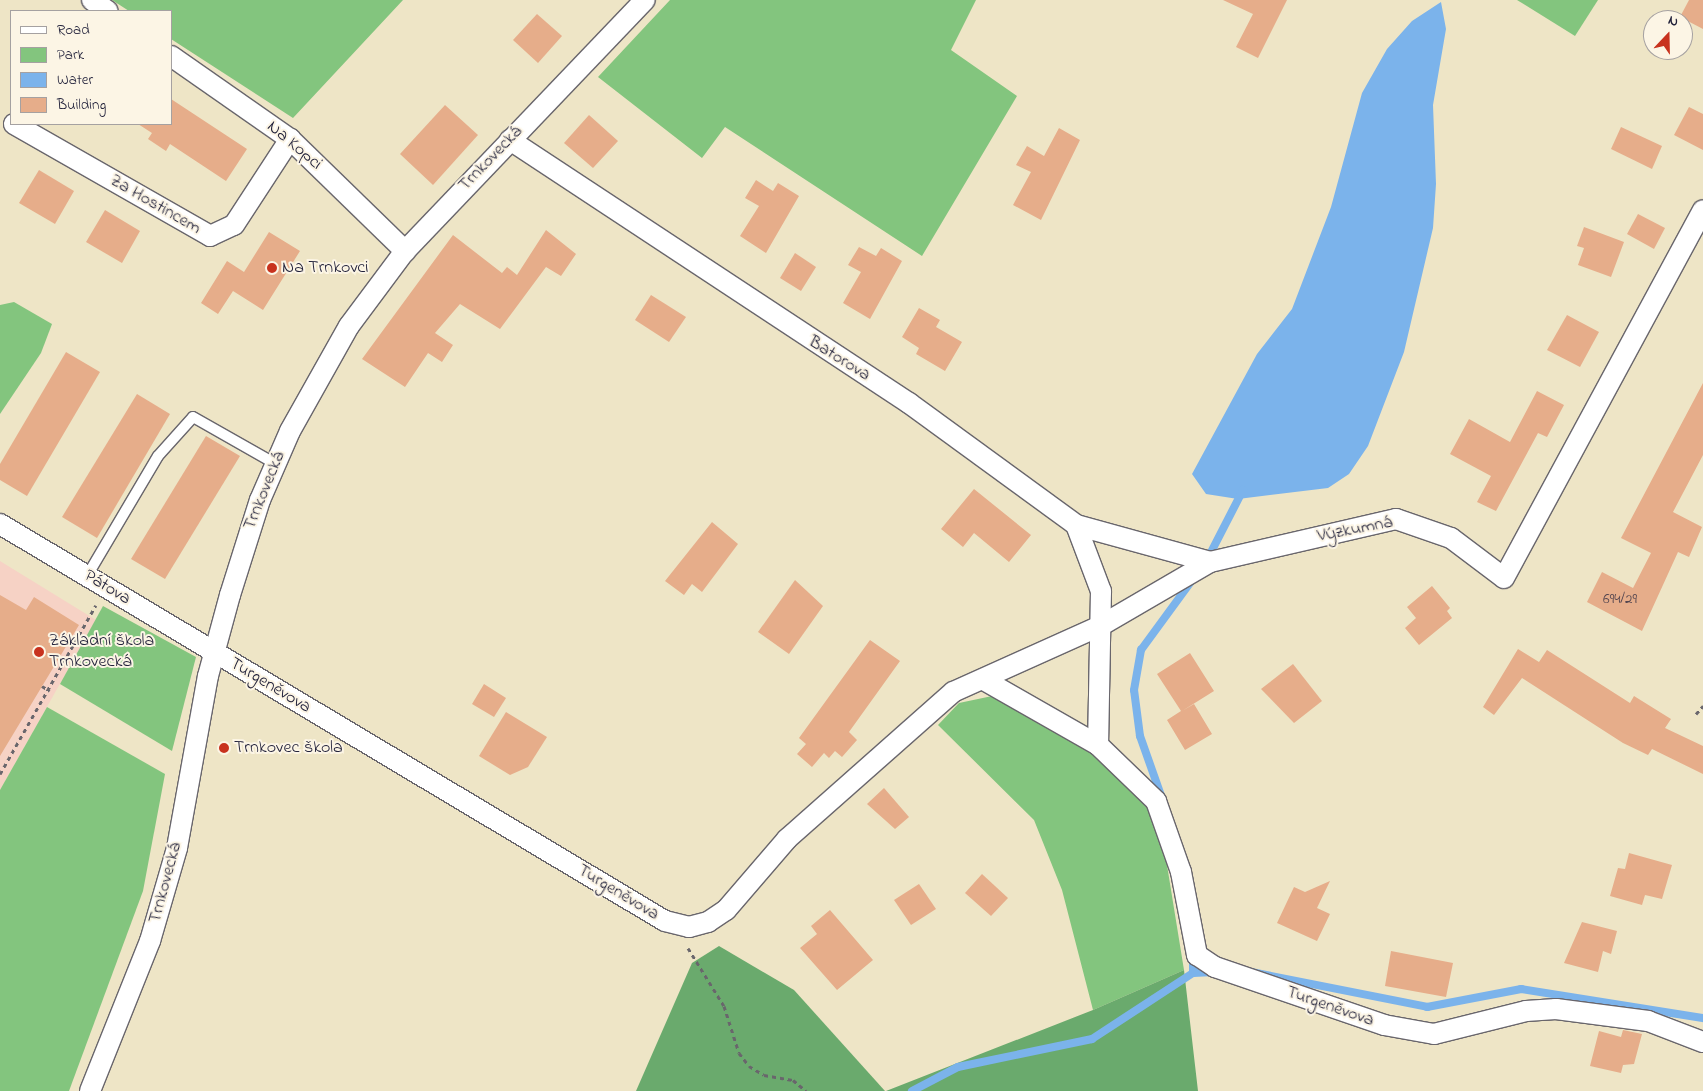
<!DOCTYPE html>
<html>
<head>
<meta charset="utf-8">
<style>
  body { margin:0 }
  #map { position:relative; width:1703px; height:1091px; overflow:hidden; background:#eee5c6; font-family:"Indie Flower",sans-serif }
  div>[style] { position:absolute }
  .built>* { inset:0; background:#f6d2c5 }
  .green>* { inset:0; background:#83c57e }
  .forest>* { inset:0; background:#6aaa6d }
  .water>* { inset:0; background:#7bb3eb }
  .stream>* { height:8px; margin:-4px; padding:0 4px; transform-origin:4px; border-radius:4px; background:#7bb3eb }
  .building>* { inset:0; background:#e6ad8a }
  .path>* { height:3px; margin-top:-1.5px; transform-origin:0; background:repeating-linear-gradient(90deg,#69666c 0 4px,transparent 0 8px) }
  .roads { filter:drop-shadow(1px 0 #69666c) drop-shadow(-1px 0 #69666c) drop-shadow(0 1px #69666c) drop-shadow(0 -1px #69666c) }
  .service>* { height:10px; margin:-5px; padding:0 5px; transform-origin:5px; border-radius:5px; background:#fff }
  .minor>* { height:20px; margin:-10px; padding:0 10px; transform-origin:10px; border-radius:10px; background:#fff }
  .dots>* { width:14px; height:14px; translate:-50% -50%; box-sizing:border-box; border:2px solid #fcf5e5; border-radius:50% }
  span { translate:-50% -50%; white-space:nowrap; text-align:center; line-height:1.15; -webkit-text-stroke:4px #fcf5e5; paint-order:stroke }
  .number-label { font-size:15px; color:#53454f }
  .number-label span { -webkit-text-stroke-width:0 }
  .street-label { font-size:18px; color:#22223b }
  .poi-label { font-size:18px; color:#22223b }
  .left { translate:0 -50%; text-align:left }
  .legend { position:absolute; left:10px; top:10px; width:162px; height:115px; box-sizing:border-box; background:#fcf5e5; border:1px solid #a5a1a1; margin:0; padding:6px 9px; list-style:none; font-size:15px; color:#22223b }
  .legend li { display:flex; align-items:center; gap:10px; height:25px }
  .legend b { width:25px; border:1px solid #a5a1a1 }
  .north { position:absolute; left:1643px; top:10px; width:50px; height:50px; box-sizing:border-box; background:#fcf5e5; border:1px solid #a5a1a1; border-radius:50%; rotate:21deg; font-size:14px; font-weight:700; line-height:20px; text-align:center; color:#22223b }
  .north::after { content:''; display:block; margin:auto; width:18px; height:22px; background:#c8321e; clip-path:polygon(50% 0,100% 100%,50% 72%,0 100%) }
</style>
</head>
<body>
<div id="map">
  <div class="built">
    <div style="clip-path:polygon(0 561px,96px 620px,0 790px)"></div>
  </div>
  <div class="green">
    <div style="clip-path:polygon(112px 0,403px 0,293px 118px,171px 39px,171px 11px,129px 11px)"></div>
    <div style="clip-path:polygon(670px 0,976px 0,951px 50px,1017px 96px,922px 256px,725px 127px,702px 158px,598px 77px)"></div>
    <div style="clip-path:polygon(1517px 0,1598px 0,1575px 36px)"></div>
    <div style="clip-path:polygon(14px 302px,52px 324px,41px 353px,0 414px,0 305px)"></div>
    <div style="clip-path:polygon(103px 606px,196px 657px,172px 751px,60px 684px)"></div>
    <div style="clip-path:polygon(997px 695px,1095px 751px,1150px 811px,1166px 859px,1184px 970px,1093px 1010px,1062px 890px,1034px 820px,938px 725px,959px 703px)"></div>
    <div style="clip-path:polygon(47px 707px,165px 774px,143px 891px,69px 1091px,0 1091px,0 790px)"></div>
  </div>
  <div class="forest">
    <div style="clip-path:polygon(719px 946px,794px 990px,885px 1091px,636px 1091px,692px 963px)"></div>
    <div style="clip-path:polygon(1184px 970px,1198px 1091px,886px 1091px,1093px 1010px)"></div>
  </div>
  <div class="water">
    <div style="clip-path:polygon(1441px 2px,1446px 29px,1433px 105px,1436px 184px,1433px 228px,1404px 352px,1368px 446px,1349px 474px,1328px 488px,1238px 499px,1206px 494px,1192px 474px,1257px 354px,1292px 309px,1331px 207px,1362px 93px,1387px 49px,1412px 21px)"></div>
  </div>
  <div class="stream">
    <div style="left:1207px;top:560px;width:79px;rotate:-62.8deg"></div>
    <div style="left:1163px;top:801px;width:69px;rotate:-109.5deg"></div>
    <div style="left:1140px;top:736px;width:46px;rotate:-97.4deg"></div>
    <div style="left:1134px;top:690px;width:41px;rotate:-80.1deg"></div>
    <div style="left:1141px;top:650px;width:88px;rotate:-53.8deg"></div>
    <div style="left:1193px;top:955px;width:18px;rotate:90deg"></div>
    <div style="left:1246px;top:971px;width:185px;rotate:11.2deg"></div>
    <div style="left:1427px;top:1007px;width:96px;rotate:-10.8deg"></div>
    <div style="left:1521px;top:989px;width:184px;rotate:9.1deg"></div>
    <div style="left:912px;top:1091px;width:52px;rotate:-27.6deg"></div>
    <div style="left:958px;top:1067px;width:137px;rotate:-11.8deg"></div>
    <div style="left:1092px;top:1039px;width:121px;rotate:-33.2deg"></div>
    <div style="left:1193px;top:973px;width:21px;rotate:-3deg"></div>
  </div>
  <div class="building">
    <div style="clip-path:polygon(1223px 0,1287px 0,1258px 58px,1236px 47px,1253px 14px)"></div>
    <div style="clip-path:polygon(1689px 0,1703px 0,1703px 29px,1680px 17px)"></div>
    <div style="clip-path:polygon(537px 14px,562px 36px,538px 63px,513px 40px)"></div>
    <div style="clip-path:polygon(171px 99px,247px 149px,226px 181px,170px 144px,166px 151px,148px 139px,152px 133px,138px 124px,171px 124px)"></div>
    <div style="clip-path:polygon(445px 105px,478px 135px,433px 185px,400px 154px)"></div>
    <div style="clip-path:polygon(1689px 107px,1703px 114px,1703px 150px,1674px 135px)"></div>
    <div style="clip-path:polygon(589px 115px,618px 141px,593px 168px,564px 143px)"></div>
    <div style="clip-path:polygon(1621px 127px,1662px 146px,1652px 169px,1611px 149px)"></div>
    <div style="clip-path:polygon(1059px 128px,1080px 140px,1041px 220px,1013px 205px,1031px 172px,1016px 165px,1027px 146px,1044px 156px)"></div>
    <div style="clip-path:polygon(39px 170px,74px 191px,55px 224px,19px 203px)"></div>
    <div style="clip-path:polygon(756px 180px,773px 191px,778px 183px,799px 196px,766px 253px,740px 236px,759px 206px,745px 198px)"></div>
    <div style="clip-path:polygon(105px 210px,140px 231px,122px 263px,86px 242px)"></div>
    <div style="clip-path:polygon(1638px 214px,1665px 228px,1654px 249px,1627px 234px)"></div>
    <div style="clip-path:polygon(1584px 227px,1624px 242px,1611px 277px,1578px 265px,1584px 248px,1577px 246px)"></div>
    <div style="clip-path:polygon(546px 230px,576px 254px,561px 276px,546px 267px,500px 329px,460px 304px,435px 333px,453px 345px,442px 362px,428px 353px,405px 387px,362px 359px,453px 235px,502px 273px,507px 267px,517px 275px)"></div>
    <div style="clip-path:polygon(269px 232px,300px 251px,263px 310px,233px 291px,218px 314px,201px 303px,227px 261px,244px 272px)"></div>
    <div style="clip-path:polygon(859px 247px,876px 256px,881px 248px,902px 261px,870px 319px,843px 303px,861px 272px,848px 265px)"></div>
    <div style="clip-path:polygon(795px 253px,816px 267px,801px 291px,780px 278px)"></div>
    <div style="clip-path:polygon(651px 295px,686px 317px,669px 342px,635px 320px)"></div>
    <div style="clip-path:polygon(919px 308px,940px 320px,936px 327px,962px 342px,945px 371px,916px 354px,919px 348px,902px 337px)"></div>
    <div style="clip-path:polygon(1567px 315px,1599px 332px,1580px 367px,1547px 350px)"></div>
    <div style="clip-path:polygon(66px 352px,100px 372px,27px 496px,0 480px,0 464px)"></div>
    <div style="clip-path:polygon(1703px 383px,1703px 455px,1673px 512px,1702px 527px,1689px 557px,1678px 552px,1642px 631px,1587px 602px,1602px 572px,1633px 588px,1651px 553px,1621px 538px)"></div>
    <div style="clip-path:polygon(1537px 391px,1564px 405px,1547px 437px,1538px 433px,1496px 511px,1477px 502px,1491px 476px,1450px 454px,1469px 419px,1510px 442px)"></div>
    <div style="clip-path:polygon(137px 394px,170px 414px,97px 538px,62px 517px)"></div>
    <div style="clip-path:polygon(206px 436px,240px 456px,165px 579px,131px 559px)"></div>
    <div style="clip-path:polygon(974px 489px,1031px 535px,1009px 562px,974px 533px,963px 547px,941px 529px)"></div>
    <div style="clip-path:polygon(712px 522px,738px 544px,702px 592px,692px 584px,684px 595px,665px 581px)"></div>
    <div style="clip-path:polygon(795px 580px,823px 606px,789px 654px,758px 632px)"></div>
    <div style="clip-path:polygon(1432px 586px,1450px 608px,1447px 611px,1452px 618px,1419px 645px,1405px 628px,1416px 618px,1407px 607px)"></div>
    <div style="clip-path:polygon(0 595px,26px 610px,34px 597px,79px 625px,0 756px)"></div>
    <div style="clip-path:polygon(870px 640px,900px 661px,849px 732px,857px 740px,842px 757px,835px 751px,829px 758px,824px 753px,812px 767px,797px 754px,806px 744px,799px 738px)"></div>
    <div style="clip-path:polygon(1518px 649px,1539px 662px,1547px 650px,1630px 703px,1634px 696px,1671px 719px,1665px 728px,1703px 746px,1703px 774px,1652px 749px,1648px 755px,1623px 743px,1522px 678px,1494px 715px,1483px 707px)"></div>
    <div style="clip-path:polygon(1190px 653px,1214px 691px,1182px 711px,1194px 704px,1212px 734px,1185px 750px,1167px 720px,1181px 711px,1157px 674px)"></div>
    <div style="clip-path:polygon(1293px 664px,1322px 701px,1294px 723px,1261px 689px)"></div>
    <div style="clip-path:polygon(484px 684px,506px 698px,494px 717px,472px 704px)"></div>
    <div style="clip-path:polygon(506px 712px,547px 737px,528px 767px,510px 775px,479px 756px)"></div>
    <div style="clip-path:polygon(884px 788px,909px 817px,895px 829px,867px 804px)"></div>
    <div style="clip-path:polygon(1629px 853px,1672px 865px,1662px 899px,1645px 895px,1642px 905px,1610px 896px,1618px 868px,1625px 869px)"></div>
    <div style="clip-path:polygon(982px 874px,1008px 898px,991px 916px,965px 893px)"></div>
    <div style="clip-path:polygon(1330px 881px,1317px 908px,1330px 914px,1317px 941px,1277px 923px,1294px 887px,1305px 892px)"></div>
    <div style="clip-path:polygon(919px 884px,936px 909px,911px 925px,894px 900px)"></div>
    <div style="clip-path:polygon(830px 910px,873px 960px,837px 990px,800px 948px,817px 934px,811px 926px)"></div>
    <div style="clip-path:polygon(1582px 922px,1617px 931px,1611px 954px,1603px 951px,1598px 972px,1564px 963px)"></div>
    <div style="clip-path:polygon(1391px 951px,1453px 963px,1446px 997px,1385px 986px)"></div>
    <div style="clip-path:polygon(1623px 1030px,1642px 1034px,1634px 1064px,1623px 1065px,1621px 1073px,1590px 1066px,1599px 1031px,1621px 1037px)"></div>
  </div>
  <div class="path">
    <div style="left:42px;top:686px;width:9px;rotate:32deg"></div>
    <div style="left:1696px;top:714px;width:11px;rotate:-49deg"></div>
    <div style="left:0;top:774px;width:194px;rotate:-60.4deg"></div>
    <div style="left:688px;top:948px;width:68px;rotate:58.2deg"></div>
    <div style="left:724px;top:1006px;width:49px;rotate:72.3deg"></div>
    <div style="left:739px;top:1053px;width:16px;rotate:52deg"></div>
    <div style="left:749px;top:1066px;width:17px;rotate:31deg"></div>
    <div style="left:764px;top:1075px;width:29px;rotate:10deg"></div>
    <div style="left:793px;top:1080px;width:17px;rotate:40deg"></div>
  </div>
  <div class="roads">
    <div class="service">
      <div style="left:87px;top:576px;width:139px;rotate:-59.4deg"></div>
      <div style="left:158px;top:456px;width:52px;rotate:-48.1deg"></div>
      <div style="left:193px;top:417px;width:93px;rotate:29.6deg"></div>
    </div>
    <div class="minor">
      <div style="left:92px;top:0;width:19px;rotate:35deg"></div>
      <div style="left:171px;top:56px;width:145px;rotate:34.9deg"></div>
      <div style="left:290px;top:139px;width:161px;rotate:44.2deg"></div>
      <div style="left:14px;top:124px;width:226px;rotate:29.7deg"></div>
      <div style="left:210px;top:236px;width:26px;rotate:-25deg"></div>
      <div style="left:234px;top:225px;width:103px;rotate:-56.9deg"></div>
      <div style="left:510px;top:140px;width:478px;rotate:33.4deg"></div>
      <div style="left:909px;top:403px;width:207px;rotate:36.1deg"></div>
      <div style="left:1076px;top:525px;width:71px;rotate:69.3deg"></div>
      <div style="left:1101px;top:591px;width:154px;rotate:91.1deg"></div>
      <div style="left:0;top:524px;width:774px;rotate:30.84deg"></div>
      <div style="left:665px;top:921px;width:25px;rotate:14deg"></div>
      <div style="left:689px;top:927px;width:20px;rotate:-15deg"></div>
      <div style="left:708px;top:922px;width:22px;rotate:-34deg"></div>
      <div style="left:726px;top:910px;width:94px;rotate:-49.3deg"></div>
      <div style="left:787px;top:839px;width:222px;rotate:-41.5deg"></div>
      <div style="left:953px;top:692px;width:161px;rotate:-24.2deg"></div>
      <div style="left:1100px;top:626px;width:127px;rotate:-30.2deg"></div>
      <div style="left:1210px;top:562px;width:191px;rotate:-13deg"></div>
      <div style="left:1396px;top:519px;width:58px;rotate:19.1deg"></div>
      <div style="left:1451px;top:538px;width:66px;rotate:37deg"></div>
      <div style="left:1504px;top:578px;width:418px;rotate:-61.6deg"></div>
      <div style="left:1076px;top:525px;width:139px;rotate:15.4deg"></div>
      <div style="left:984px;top:680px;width:131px;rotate:29.7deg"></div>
      <div style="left:1098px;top:745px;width:81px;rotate:44deg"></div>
      <div style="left:1156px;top:801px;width:75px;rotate:70.6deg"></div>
      <div style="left:1181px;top:872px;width:85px;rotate:79.1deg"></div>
      <div style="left:1197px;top:955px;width:22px;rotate:34deg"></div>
      <div style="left:1215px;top:967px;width:179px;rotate:18.9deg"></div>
      <div style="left:1384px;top:1025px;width:51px;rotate:10.2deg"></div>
      <div style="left:1434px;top:1034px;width:95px;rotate:-14deg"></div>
      <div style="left:1526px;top:1011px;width:30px;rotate:-4deg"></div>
      <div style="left:1556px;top:1009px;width:93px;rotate:7.4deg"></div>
      <div style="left:1648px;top:1021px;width:59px;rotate:20.9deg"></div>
      <div style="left:90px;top:1091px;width:162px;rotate:-68.2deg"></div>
      <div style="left:150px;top:941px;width:97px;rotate:-73.8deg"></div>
      <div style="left:177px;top:848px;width:175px;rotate:-79.8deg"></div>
      <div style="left:208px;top:676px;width:84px;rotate:-74.8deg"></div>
      <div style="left:230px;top:595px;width:100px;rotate:-72.5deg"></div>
      <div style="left:260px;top:500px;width:75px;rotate:-66.5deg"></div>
      <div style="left:290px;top:431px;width:120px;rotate:-60.7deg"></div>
      <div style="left:349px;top:326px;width:94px;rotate:-53.3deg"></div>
      <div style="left:405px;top:251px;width:347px;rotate:-46.3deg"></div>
    </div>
  </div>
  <div class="dots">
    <div style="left:272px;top:268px;background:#c8321e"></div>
    <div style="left:39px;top:652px;background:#c8321e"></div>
    <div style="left:224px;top:748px;background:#c8321e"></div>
  </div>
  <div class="number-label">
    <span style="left:1620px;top:600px">694/29</span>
  </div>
  <div class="street-label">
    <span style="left:294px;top:146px;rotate:40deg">Na Kopci</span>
    <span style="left:491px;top:159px;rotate:-46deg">Trnkovecká</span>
    <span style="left:155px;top:205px;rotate:30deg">Za Hostincem</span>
    <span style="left:839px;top:359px;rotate:32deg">Batorova</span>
    <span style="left:265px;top:491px;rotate:-68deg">Trnkovecká</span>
    <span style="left:1355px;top:530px;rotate:-11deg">Výzkumná</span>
    <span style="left:107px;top:588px;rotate:31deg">Pátova</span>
    <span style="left:270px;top:686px;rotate:31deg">Turgeněvova</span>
    <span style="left:166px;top:883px;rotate:-75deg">Trnkovecká</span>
    <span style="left:618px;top:893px;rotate:31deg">Turgeněvova</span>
    <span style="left:1330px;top:1007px;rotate:19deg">Turgeněvova</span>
  </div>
  <div class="poi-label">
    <span class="left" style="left:282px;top:268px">Na Trnkovci</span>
    <span class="left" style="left:49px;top:652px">Základní škola<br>Trnkovecká</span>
    <span class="left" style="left:234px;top:748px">Trnkovec škola</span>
  </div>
  <ul class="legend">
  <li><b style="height:6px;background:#fff"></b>Road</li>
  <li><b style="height:14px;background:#83c57e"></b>Park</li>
  <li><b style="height:14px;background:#7bb3eb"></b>Water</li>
  <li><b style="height:14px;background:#e6ad8a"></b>Building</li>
  </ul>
  <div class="north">N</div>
</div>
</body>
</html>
